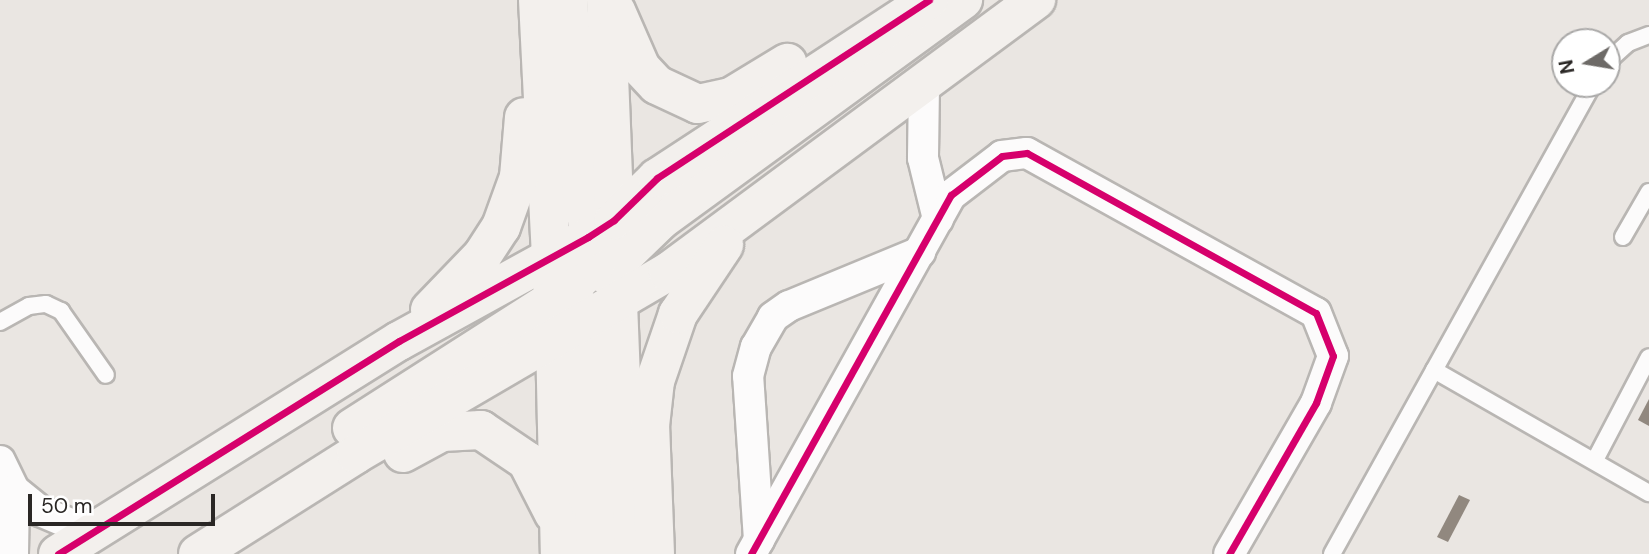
<!DOCTYPE html>
<html>
<head>
<meta charset="utf-8">
<style>
  body { margin:0 }
  #map { position:relative; width:1649px; height:554px; overflow:hidden; background:#eae6e2; font-family:"DM Sans",sans-serif }
  div>[style] { position:absolute }
  .building>* { inset:0; background:#91887f }
  .roads { filter:drop-shadow(2px 0 #b9b6b3) drop-shadow(-2px 0 #b9b6b3) drop-shadow(0 2px #b9b6b3) drop-shadow(0 -2px #b9b6b3) }
  .lane>* { height:16px; margin:-8px; padding:0 8px; transform-origin:8px; border-radius:8px; background:#fcfbfb }
  .street>* { height:30px; margin:-15px; padding:0 15px; transform-origin:15px; border-radius:15px; background:#fcfbfb }
  .secondary>* { height:38px; margin:-19px; padding:0 19px; transform-origin:19px; border-radius:19px; background:#f3f0ed }
  .cycleway>* { height:7px; margin:-3.5px; padding:0 3.5px; transform-origin:3.5px; border-radius:3.5px; background:#d6006c }
  span { translate:-50% -50%; white-space:nowrap; text-align:center; line-height:1.15; -webkit-text-stroke:7px #fff; paint-order:stroke }
  .north { position:absolute; left:1551px; top:28px; width:70px; height:70px; box-sizing:border-box; background:#fff; border:2px solid #aaa9a8; border-radius:50%; rotate:259deg; font-size:19px; font-weight:700; line-height:28px; text-align:center; color:#2a2725 }
  .north::after { content:''; display:block; margin:auto; width:24px; height:32px; background:#6d6a67; clip-path:polygon(50% 0,100% 100%,50% 72%,0 100%) }
  .scale { position:absolute; left:28px; top:494px; width:187px; height:32px; box-sizing:border-box; border:4px solid #2a2725; border-top:0; padding-left:9px; font-size:21px; line-height:24px; white-space:nowrap; color:#2a2725; -webkit-text-stroke:5px #fff; paint-order:stroke }
</style>
</head>
<body>
<div id="map">
  <div class="building">
    <div style="clip-path:polygon(1649px 399px,1649px 426px,1638px 420px)"></div>
    <div style="clip-path:polygon(1459px 495px,1470px 500px,1448px 542px,1437px 537px)"></div>
  </div>
  <div class="roads">
    <div class="lane">
      <div style="left:1607px;top:62px;width:28px;rotate:-42deg"></div>
      <div style="left:1628px;top:43px;width:22px;rotate:-21deg"></div>
      <div style="left:1623px;top:237px;width:52px;rotate:-60deg"></div>
      <div style="left:0;top:322px;width:33px;rotate:-29deg"></div>
      <div style="left:29px;top:306px;width:17px;rotate:-7deg"></div>
      <div style="left:46px;top:304px;width:17px;rotate:25deg"></div>
      <div style="left:61px;top:311px;width:78px;rotate:54.9deg"></div>
      <div style="left:1434px;top:370px;width:248px;rotate:29.8deg"></div>
      <div style="left:1595px;top:460px;width:116px;rotate:-62.3deg"></div>
      <div style="left:1332px;top:554px;width:538px;rotate:-60.96deg"></div>
    </div>
    <div class="street">
      <div style="left:924px;top:85px;width:73px;rotate:90.8deg"></div>
      <div style="left:923px;top:158px;width:63px;rotate:76.2deg"></div>
      <div style="left:0;top:461px;width:32px;rotate:64deg"></div>
      <div style="left:14px;top:490px;width:33px;rotate:39deg"></div>
      <div style="left:40px;top:511px;width:34px;rotate:23deg"></div>
      <div style="left:71px;top:524px;width:33px;rotate:5deg"></div>
      <div style="left:759px;top:540px;width:164px;rotate:-93.8deg"></div>
      <div style="left:748px;top:376px;width:30px;rotate:-75deg"></div>
      <div style="left:756px;top:347px;width:34px;rotate:-60deg"></div>
      <div style="left:773px;top:317px;width:19px;rotate:-35deg"></div>
      <div style="left:789px;top:306px;width:142px;rotate:-22.4deg"></div>
      <div style="left:13px;top:554px;width:64px;rotate:-89.1deg"></div>
      <div style="left:751px;top:554px;width:411px;rotate:-60.9deg"></div>
      <div style="left:951px;top:195px;width:64px;rotate:-37.4deg"></div>
      <div style="left:1002px;top:156px;width:25px;rotate:-7deg"></div>
      <div style="left:1027px;top:153px;width:330px;rotate:29deg"></div>
      <div style="left:1316px;top:313px;width:46px;rotate:68.4deg"></div>
      <div style="left:1333px;top:356px;width:50px;rotate:109.9deg"></div>
      <div style="left:1316px;top:403px;width:174px;rotate:119.9deg"></div>
    </div>
    <div class="secondary">
      <div style="left:538px;top:0;width:339px;rotate:87.1deg"></div>
      <div style="left:555px;top:339px;width:215px;rotate:88.7deg"></div>
      <div style="left:568px;top:0;width:194px;rotate:85.9deg"></div>
      <div style="left:582px;top:193px;width:65px;rotate:79.4deg"></div>
      <div style="left:606px;top:0;width:554px;rotate:87.73deg"></div>
      <div style="left:616px;top:11px;width:62px;rotate:66.3deg"></div>
      <div style="left:641px;top:68px;width:23px;rotate:47deg"></div>
      <div style="left:657px;top:85px;width:45px;rotate:24.9deg"></div>
      <div style="left:698px;top:104px;width:34px;rotate:-12deg"></div>
      <div style="left:731px;top:97px;width:66px;rotate:-31.3deg"></div>
      <div style="left:605px;top:274px;width:78px;rotate:-44deg"></div>
      <div style="left:661px;top:220px;width:374px;rotate:-36.1deg"></div>
      <div style="left:576px;top:302px;width:53px;rotate:79.1deg"></div>
      <div style="left:586px;top:354px;width:200px;rotate:87.1deg"></div>
      <div style="left:430px;top:310px;width:75px;rotate:-46.1deg"></div>
      <div style="left:482px;top:256px;width:35px;rotate:-57deg"></div>
      <div style="left:501px;top:227px;width:53px;rotate:-70.2deg"></div>
      <div style="left:519px;top:177px;width:60px;rotate:-85.2deg"></div>
      <div style="left:352px;top:428px;width:260px;rotate:-32.6deg"></div>
      <div style="left:571px;top:288px;width:35px;rotate:-45deg"></div>
      <div style="left:596px;top:263px;width:39px;rotate:-66deg"></div>
      <div style="left:403px;top:453px;width:44px;rotate:-28.3deg"></div>
      <div style="left:442px;top:432px;width:39px;rotate:-3deg"></div>
      <div style="left:481px;top:430px;width:55px;rotate:34deg"></div>
      <div style="left:527px;top:461px;width:59px;rotate:63deg"></div>
      <div style="left:58px;top:554px;width:402px;rotate:-32deg"></div>
      <div style="left:399px;top:341px;width:216px;rotate:-28.8deg"></div>
      <div style="left:588px;top:237px;width:31px;rotate:-33deg"></div>
      <div style="left:614px;top:220px;width:60px;rotate:-44.3deg"></div>
      <div style="left:657px;top:178px;width:325px;rotate:-33.2deg"></div>
      <div style="left:198px;top:554px;width:187px;rotate:-32.3deg"></div>
      <div style="left:356px;top:454px;width:361px;rotate:-30.3deg"></div>
      <div style="left:668px;top:272px;width:458px;rotate:-36.5deg"></div>
      <div style="left:655px;top:554px;width:128px;rotate:-92.2deg"></div>
      <div style="left:650px;top:426px;width:45px;rotate:-83.7deg"></div>
      <div style="left:655px;top:381px;width:71px;rotate:-71.1deg"></div>
      <div style="left:678px;top:314px;width:83px;rotate:-56.3deg"></div>
    </div>
  </div>
  <div class="cycleway">
    <div style="left:58px;top:554px;width:402px;rotate:-32deg"></div>
    <div style="left:399px;top:341px;width:216px;rotate:-28.8deg"></div>
    <div style="left:588px;top:237px;width:31px;rotate:-33deg"></div>
    <div style="left:614px;top:220px;width:60px;rotate:-44.3deg"></div>
    <div style="left:657px;top:178px;width:325px;rotate:-33.2deg"></div>
    <div style="left:751px;top:554px;width:411px;rotate:-60.9deg"></div>
    <div style="left:951px;top:195px;width:64px;rotate:-37.4deg"></div>
    <div style="left:1002px;top:156px;width:25px;rotate:-7deg"></div>
    <div style="left:1027px;top:153px;width:330px;rotate:29deg"></div>
    <div style="left:1316px;top:313px;width:46px;rotate:68.4deg"></div>
    <div style="left:1333px;top:356px;width:50px;rotate:109.9deg"></div>
    <div style="left:1316px;top:403px;width:174px;rotate:119.9deg"></div>
  </div>
  <div class="north">N</div>
  <div class="scale">50 m</div>
</div>
</body>
</html>
